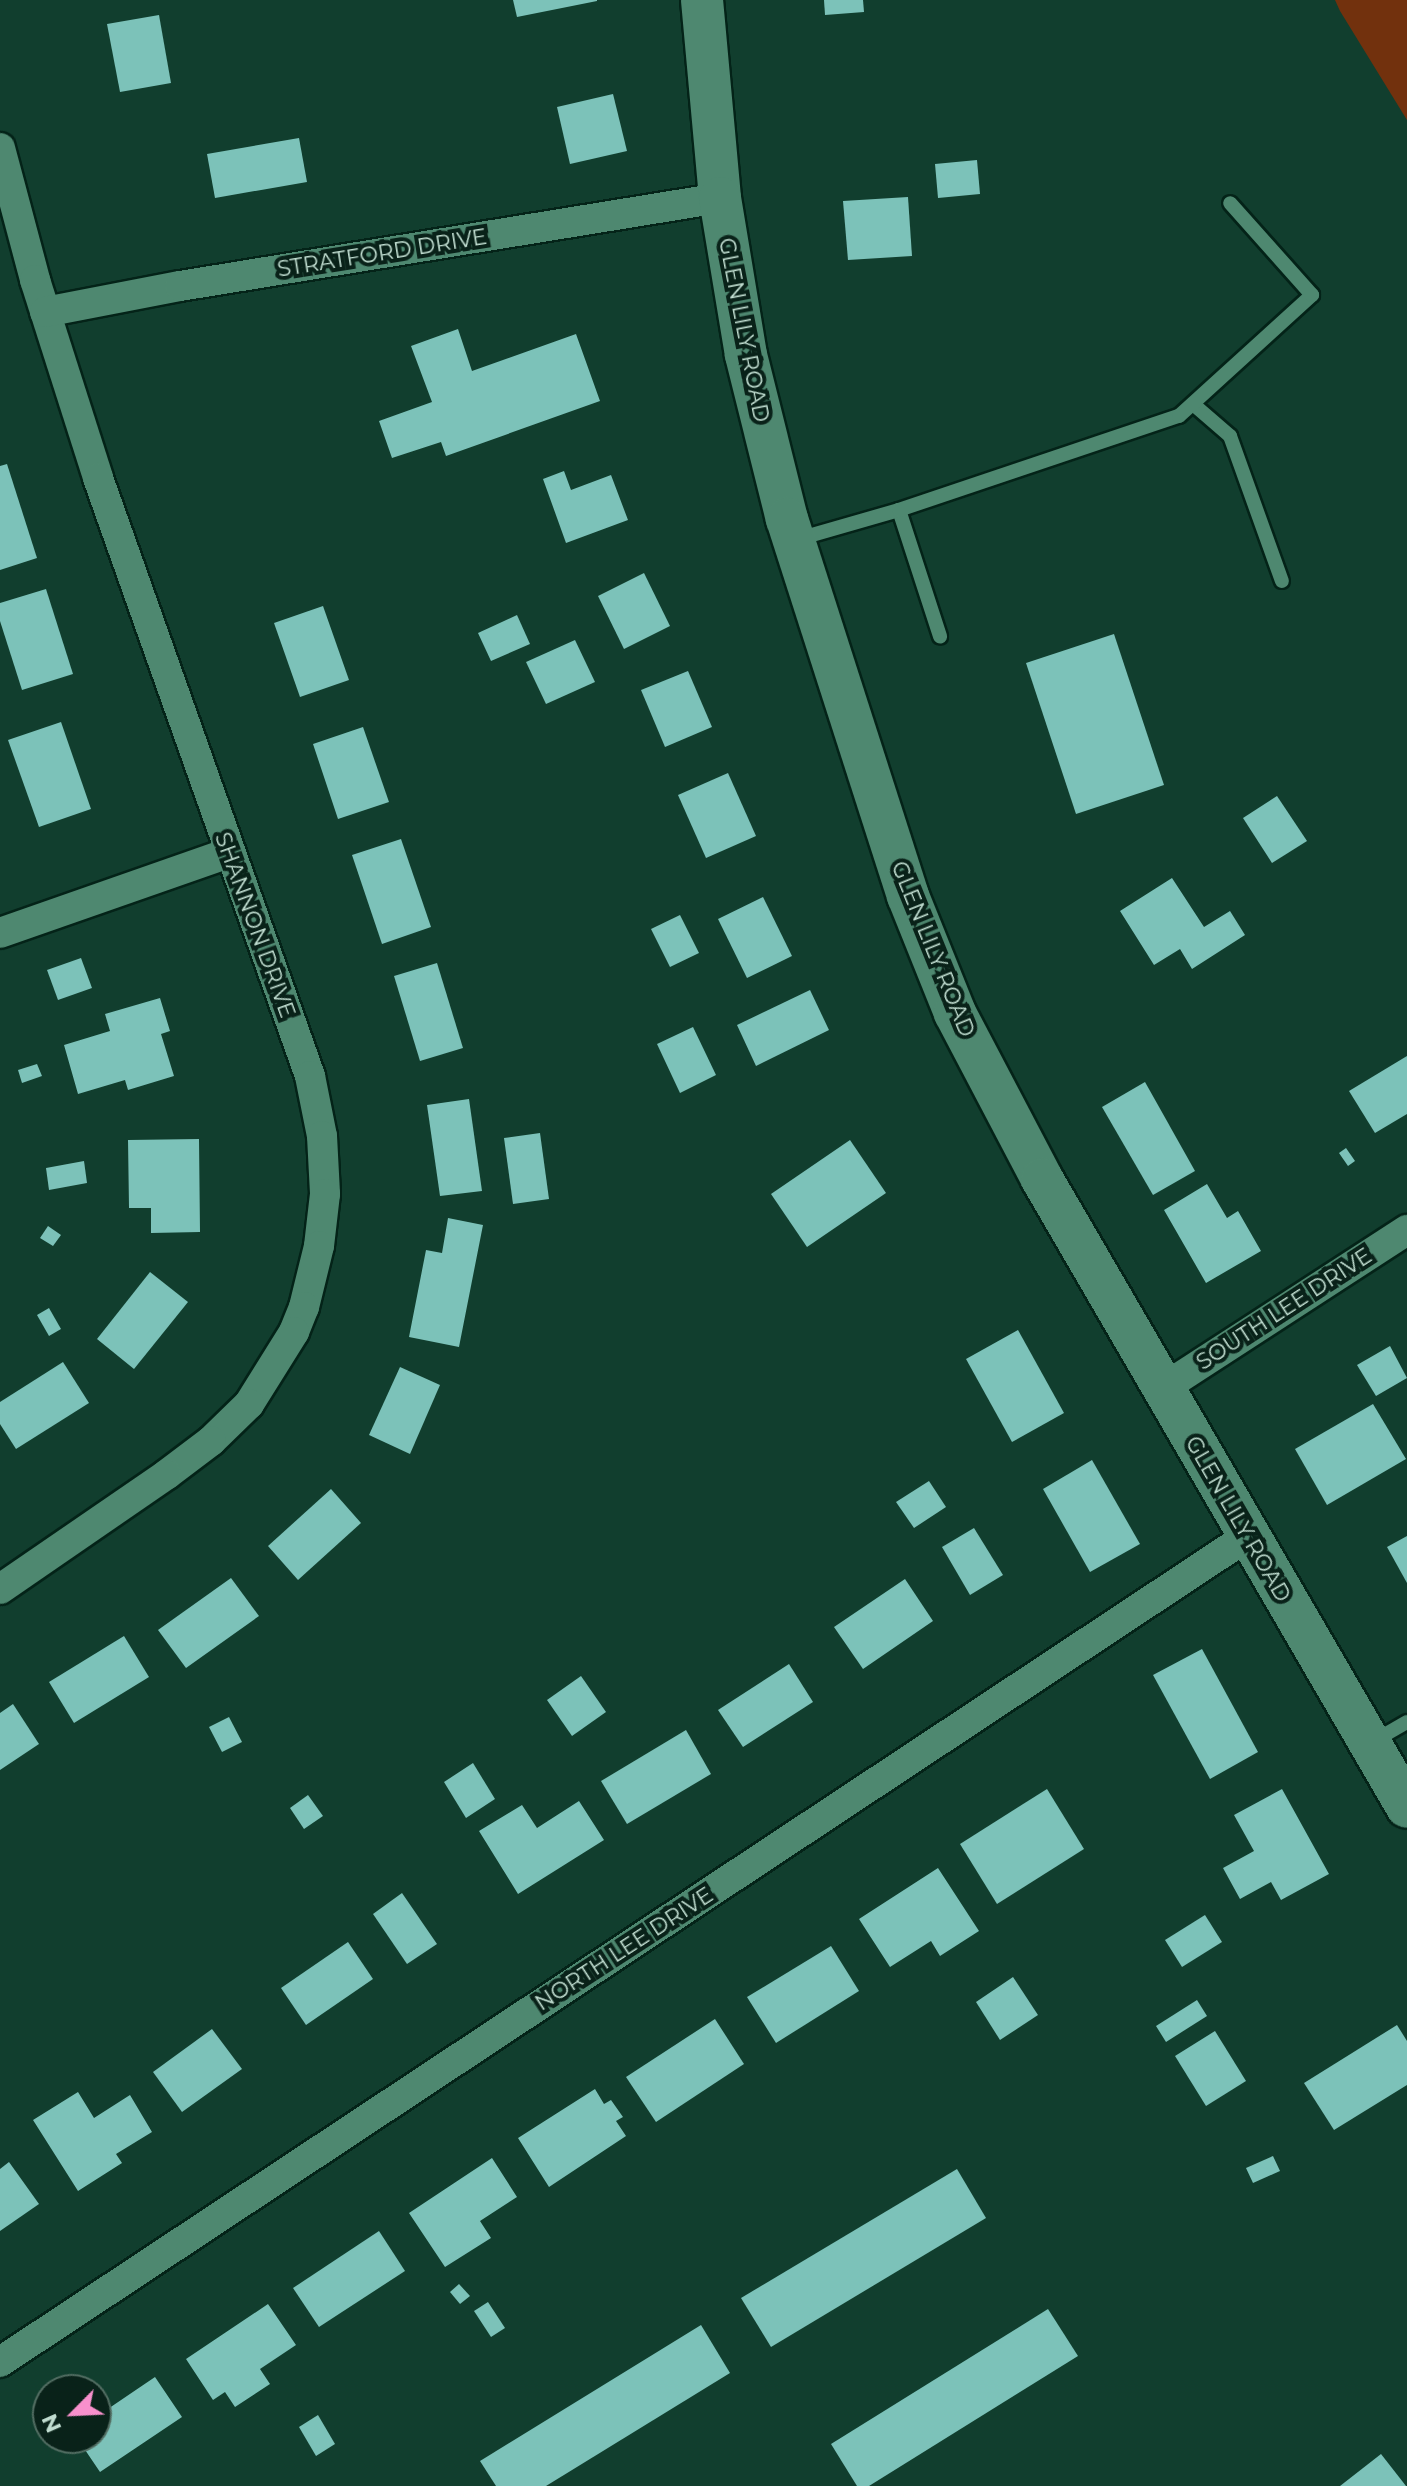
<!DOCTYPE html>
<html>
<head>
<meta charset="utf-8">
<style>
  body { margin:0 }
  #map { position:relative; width:1407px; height:2486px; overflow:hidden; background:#113e2e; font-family:Montserrat,sans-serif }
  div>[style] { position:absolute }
  .green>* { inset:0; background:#72310d }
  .building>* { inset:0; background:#7cc2b9 }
  .roads { filter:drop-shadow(2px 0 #042318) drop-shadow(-2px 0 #042318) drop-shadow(0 2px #042318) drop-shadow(0 -2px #042318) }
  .lane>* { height:14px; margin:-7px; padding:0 7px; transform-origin:7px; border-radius:7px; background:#4e8870 }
  .street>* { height:30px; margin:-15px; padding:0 15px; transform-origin:15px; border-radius:15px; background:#4e8870 }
  .secondary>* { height:42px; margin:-21px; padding:0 21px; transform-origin:21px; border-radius:21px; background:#4e8870 }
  span { translate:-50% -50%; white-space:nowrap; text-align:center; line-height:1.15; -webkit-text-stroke:8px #092219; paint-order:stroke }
  .street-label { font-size:22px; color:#c0ddd0 }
  .north { position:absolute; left:32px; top:2374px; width:80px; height:80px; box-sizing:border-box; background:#092219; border:2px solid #526d62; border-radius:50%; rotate:246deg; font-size:22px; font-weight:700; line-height:32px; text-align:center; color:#c0ddd0 }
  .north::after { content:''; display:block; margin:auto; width:28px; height:36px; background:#f890cc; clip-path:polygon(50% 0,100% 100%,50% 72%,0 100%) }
</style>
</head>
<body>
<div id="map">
  <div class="green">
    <div style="clip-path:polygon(1335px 0,1407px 0,1407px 120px,1340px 11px)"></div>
  </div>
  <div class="building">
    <div style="clip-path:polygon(513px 0,597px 0,597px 1px,517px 17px)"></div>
    <div style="clip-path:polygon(824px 0,863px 0,864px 12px,825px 15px)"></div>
    <div style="clip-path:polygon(159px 15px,171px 83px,120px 92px,107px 24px)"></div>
    <div style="clip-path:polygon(613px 94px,627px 151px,570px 164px,557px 107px)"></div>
    <div style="clip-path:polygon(299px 138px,307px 182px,215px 198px,207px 154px)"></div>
    <div style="clip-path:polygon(977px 160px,980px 194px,938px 198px,935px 164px)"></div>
    <div style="clip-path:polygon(908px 197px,912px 256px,848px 260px,843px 201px)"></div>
    <div style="clip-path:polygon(458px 329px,472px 371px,576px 334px,600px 401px,446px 456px,441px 442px,392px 458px,379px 421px,432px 402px,411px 346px)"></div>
    <div style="clip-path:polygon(7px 464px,37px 558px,0 570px,0 466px)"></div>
    <div style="clip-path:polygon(564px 471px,571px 490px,611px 475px,628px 520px,566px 543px,543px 479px)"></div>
    <div style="clip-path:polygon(644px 573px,670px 626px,624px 649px,598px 596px)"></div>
    <div style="clip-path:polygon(46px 589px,73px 674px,22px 690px,0 621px,0 603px)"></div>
    <div style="clip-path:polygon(323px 606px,349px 680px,300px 697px,274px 623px)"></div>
    <div style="clip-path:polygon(517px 615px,530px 644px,491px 661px,478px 633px)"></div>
    <div style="clip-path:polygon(1114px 634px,1164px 785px,1076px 814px,1026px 663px)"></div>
    <div style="clip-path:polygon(575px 640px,595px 682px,546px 704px,526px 662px)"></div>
    <div style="clip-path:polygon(688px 671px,712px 727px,665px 747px,641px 690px)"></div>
    <div style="clip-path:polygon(61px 722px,91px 809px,39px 827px,8px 740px)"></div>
    <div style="clip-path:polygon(363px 727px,389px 802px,338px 819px,313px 744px)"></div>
    <div style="clip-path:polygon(728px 773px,756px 836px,706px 858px,678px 795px)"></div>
    <div style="clip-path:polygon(1277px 796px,1307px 841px,1272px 863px,1243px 818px)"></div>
    <div style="clip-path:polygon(401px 839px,431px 927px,382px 944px,352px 855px)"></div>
    <div style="clip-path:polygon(1172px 878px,1204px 927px,1230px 911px,1245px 935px,1192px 969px,1180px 949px,1154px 965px,1120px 911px)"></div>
    <div style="clip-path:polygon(763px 897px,792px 956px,747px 978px,718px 919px)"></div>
    <div style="clip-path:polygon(680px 915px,699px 953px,670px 967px,651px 929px)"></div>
    <div style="clip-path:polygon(81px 958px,92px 988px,58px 1000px,47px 970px)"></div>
    <div style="clip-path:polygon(437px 963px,463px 1048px,420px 1061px,394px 976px)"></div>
    <div style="clip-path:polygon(810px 990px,829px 1030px,756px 1066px,737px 1025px)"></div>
    <div style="clip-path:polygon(160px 998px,170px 1031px,161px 1034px,174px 1076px,128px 1090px,125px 1080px,78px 1094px,64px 1045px,110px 1031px,105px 1014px)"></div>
    <div style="clip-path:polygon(693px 1027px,716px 1075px,680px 1093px,657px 1044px)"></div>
    <div style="clip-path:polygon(1407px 1056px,1407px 1114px,1375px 1133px,1349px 1091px)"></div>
    <div style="clip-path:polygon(37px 1064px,42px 1076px,22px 1083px,18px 1070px)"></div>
    <div style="clip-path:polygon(1145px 1082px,1195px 1171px,1153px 1195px,1102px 1107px)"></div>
    <div style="clip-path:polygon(469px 1099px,482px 1191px,440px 1196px,427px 1105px)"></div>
    <div style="clip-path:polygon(540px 1133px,549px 1199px,513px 1204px,504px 1138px)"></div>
    <div style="clip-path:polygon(199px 1139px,200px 1232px,151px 1233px,151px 1208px,129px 1208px,128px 1140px)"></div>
    <div style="clip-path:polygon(850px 1140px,886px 1193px,807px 1247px,771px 1194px)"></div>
    <div style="clip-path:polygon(1346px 1148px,1355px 1161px,1348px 1166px,1339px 1153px)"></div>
    <div style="clip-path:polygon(84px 1161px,87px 1183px,49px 1190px,46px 1168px)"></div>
    <div style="clip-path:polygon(1207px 1184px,1227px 1218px,1238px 1211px,1261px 1251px,1206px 1283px,1164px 1210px)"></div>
    <div style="clip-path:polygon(448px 1218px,483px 1225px,459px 1347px,409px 1337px,426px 1250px,442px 1253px)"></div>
    <div style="clip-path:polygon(48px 1226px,61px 1235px,53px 1246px,40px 1238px)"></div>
    <div style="clip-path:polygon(150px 1272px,188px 1302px,134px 1369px,97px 1339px)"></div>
    <div style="clip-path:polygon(49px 1308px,61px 1329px,49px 1336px,37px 1315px)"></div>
    <div style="clip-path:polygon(1018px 1330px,1064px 1413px,1012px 1442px,966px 1359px)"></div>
    <div style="clip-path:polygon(1390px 1346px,1407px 1378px,1376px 1396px,1357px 1365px)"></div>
    <div style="clip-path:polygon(63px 1362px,89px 1403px,16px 1449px,0 1424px,0 1402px)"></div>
    <div style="clip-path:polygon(400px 1367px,440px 1385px,410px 1454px,369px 1435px)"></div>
    <div style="clip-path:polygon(1373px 1404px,1406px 1459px,1327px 1505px,1295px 1449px)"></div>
    <div style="clip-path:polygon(1092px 1460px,1140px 1544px,1090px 1572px,1043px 1489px)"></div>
    <div style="clip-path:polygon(929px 1481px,946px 1507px,914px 1528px,896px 1502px)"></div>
    <div style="clip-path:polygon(331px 1489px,361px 1523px,298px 1580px,268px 1546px)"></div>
    <div style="clip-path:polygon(974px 1528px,1003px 1575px,970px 1595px,942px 1547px)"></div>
    <div style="clip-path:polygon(1407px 1536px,1407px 1583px,1387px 1547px)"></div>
    <div style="clip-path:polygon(231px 1578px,259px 1616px,186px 1668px,158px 1630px)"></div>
    <div style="clip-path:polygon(905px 1579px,933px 1621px,863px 1669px,834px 1627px)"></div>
    <div style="clip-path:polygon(124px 1636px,149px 1677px,74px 1723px,49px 1682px)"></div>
    <div style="clip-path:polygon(1202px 1649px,1258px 1752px,1210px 1779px,1153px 1675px)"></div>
    <div style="clip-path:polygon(789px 1664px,813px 1702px,743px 1747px,718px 1710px)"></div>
    <div style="clip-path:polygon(581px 1676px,606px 1712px,572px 1736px,547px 1700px)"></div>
    <div style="clip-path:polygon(13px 1704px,39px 1744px,0 1770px,0 1713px)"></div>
    <div style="clip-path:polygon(229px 1717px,242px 1742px,222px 1752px,209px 1727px)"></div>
    <div style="clip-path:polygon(686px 1730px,711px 1774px,627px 1824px,601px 1781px)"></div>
    <div style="clip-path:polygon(473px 1763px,495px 1799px,466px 1818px,444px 1782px)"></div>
    <div style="clip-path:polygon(1047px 1789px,1084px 1849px,997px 1904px,960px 1844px)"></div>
    <div style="clip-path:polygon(1282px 1789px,1329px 1874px,1281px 1900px,1271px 1882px,1240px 1899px,1223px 1868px,1254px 1851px,1234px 1815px)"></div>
    <div style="clip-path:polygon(308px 1795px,323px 1816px,304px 1829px,290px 1808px)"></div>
    <div style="clip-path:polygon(579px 1801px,604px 1840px,518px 1894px,479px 1831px,522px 1805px,537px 1828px)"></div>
    <div style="clip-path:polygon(938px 1868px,979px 1931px,940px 1956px,931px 1941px,890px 1967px,859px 1919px)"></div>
    <div style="clip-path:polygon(402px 1893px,437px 1944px,407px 1964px,373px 1914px)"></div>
    <div style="clip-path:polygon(1205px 1915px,1222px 1942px,1182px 1967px,1165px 1940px)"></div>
    <div style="clip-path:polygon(348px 1942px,373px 1979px,306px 2025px,281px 1988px)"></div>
    <div style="clip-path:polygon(831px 1946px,859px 1991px,776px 2043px,747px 1997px)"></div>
    <div style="clip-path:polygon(1013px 1977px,1038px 2015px,1000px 2040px,976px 2002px)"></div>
    <div style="clip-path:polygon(1197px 2000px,1207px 2016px,1166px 2042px,1156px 2026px)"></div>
    <div style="clip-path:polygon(715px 2019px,744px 2064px,656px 2122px,626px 2077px)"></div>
    <div style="clip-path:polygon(1397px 2025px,1407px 2041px,1407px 2085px,1334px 2130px,1304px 2083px)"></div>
    <div style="clip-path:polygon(212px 2029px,242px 2069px,182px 2112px,153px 2072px)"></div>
    <div style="clip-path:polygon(1215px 2031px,1246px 2081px,1206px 2106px,1175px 2056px)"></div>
    <div style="clip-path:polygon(595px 2089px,604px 2104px,611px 2100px,623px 2117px,616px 2121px,626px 2136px,549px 2187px,518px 2138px)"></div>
    <div style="clip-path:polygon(78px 2092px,94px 2118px,130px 2095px,152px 2132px,116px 2154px,122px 2163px,78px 2191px,33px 2120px)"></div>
    <div style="clip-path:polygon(1273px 2156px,1280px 2171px,1253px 2183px,1246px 2168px)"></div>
    <div style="clip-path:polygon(492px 2158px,517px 2197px,480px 2221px,491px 2238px,445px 2267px,409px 2213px)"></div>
    <div style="clip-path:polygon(9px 2162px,39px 2204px,0 2231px,0 2169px)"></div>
    <div style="clip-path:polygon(957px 2169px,986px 2218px,771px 2347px,741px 2298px)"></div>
    <div style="clip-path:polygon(379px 2231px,405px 2271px,319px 2327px,293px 2288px)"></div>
    <div style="clip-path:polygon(459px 2284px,470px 2296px,460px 2304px,450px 2292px)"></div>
    <div style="clip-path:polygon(488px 2302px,505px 2328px,491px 2337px,474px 2311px)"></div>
    <div style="clip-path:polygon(268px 2304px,296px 2345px,260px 2369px,270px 2384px,235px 2407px,225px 2392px,213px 2400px,186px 2359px)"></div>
    <div style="clip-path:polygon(1048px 2309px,1078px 2356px,869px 2486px,857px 2486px,831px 2444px)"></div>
    <div style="clip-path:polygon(701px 2325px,730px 2373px,546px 2486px,496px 2486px,480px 2461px)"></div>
    <div style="clip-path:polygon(155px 2377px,182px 2417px,100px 2472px,77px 2438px,96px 2438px,96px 2417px)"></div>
    <div style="clip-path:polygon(318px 2415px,335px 2444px,316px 2456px,299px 2427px)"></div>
    <div style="clip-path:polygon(1381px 2454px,1406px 2486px,1340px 2486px)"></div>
  </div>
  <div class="roads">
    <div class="lane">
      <div style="left:1193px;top:404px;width:49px;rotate:40.9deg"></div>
      <div style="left:1230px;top:436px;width:154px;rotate:70.3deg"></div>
      <div style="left:899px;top:510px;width:133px;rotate:72deg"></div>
      <div style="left:798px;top:539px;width:105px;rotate:-16deg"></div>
      <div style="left:899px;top:510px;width:295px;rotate:-18.6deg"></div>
      <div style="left:1179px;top:416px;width:180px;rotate:-42.3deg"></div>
      <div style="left:1312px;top:295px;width:123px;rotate:-131.7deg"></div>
      <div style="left:1374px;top:1741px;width:38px;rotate:-30deg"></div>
    </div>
    <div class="street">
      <div style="left:0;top:148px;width:137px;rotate:75.1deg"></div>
      <div style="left:35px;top:280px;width:208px;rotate:72.3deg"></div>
      <div style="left:98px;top:478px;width:634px;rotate:70.48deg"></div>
      <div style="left:310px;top:1076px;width:61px;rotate:78.7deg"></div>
      <div style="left:322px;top:1136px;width:58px;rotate:87deg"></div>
      <div style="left:325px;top:1194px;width:52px;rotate:96.6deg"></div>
      <div style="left:319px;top:1246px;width:63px;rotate:103.8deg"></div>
      <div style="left:304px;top:1307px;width:27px;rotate:112deg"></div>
      <div style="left:294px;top:1332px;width:85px;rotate:122deg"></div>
      <div style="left:249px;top:1404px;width:53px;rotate:135.8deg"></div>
      <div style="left:211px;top:1441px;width:56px;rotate:142.9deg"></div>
      <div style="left:166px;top:1475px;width:201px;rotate:145.5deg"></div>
      <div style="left:45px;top:312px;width:137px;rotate:-10.9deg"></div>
      <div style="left:180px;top:286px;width:547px;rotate:-9.26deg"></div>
      <div style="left:0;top:933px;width:243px;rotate:-19.3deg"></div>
      <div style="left:1162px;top:1389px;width:292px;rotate:-33deg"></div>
      <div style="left:0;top:2362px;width:1497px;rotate:-33.5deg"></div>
    </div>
    <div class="secondary">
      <div style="left:702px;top:0;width:199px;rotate:84.8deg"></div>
      <div style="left:720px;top:198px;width:159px;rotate:80.6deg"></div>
      <div style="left:746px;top:355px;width:169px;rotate:76deg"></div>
      <div style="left:787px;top:519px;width:396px;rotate:72.2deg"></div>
      <div style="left:908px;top:896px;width:126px;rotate:68.1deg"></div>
      <div style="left:955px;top:1013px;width:187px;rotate:62.3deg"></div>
      <div style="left:1042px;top:1179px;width:726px;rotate:59.83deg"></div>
    </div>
  </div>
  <div class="street-label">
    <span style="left:382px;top:253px;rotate:-9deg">STRATFORD DRIVE</span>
    <span style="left:744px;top:330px;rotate:79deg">GLEN LILY ROAD</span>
    <span style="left:255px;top:925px;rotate:70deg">SHANNON DRIVE</span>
    <span style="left:933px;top:949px;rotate:68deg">GLEN LILY ROAD</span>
    <span style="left:1284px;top:1309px;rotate:-33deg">SOUTH LEE DRIVE</span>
    <span style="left:1238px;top:1519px;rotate:60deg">GLEN LILY ROAD</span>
    <span style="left:624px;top:1949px;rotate:-33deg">NORTH LEE DRIVE</span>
  </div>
  <div class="north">N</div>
</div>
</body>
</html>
